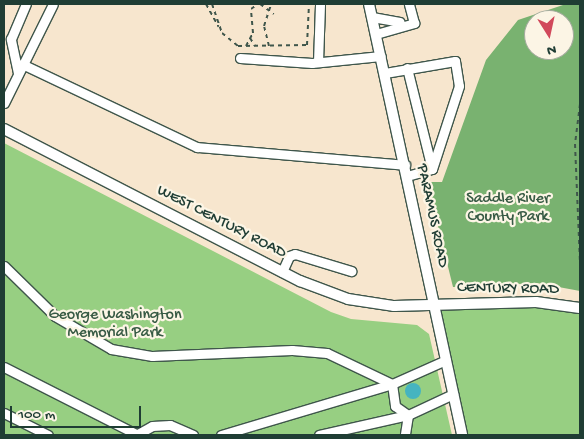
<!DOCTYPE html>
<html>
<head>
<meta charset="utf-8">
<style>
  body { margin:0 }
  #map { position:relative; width:584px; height:439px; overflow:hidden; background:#f7e6ce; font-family:"Gochi Hand",sans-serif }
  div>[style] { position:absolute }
  .green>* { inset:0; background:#97cf82 }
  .forest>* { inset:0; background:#79b270 }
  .water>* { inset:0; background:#46b4c0 }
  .round { border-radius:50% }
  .path>* { height:2px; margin-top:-1px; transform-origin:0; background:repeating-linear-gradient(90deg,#3f564b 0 4px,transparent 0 8px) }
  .roads { filter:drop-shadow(1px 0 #3f564b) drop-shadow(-1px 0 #3f564b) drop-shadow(0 1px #3f564b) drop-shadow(0 -1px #3f564b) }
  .minor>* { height:9px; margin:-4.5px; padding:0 4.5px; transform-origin:4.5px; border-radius:4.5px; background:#fff }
  .major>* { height:10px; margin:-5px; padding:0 5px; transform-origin:5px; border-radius:5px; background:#fff }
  span { translate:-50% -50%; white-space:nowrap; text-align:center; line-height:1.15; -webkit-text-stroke:4.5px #fcf5e5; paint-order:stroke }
  .park-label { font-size:16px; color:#375a44 }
  .street-label { font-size:16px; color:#1f3d34 }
  .frame { position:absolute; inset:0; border:5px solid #1f3d34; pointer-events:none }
  .north { position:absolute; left:524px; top:10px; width:50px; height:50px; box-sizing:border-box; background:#fcf5e5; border:1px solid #a4ab9e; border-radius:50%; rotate:170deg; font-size:14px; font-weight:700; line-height:20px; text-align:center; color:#1f3d34 }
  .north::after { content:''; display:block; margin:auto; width:18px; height:22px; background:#d1495b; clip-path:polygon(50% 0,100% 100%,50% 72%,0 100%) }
  .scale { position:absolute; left:10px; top:406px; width:131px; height:22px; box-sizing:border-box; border:2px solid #1f3d34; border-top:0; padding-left:6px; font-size:15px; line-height:18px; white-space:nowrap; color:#1f3d34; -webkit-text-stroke:4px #fcf5e5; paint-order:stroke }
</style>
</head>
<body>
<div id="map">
  <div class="green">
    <div style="clip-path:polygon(4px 143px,331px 312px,351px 319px,417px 325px,429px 334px,452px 435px,4px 435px)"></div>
    <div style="clip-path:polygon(518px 301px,580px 308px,580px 435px,462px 435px,435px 304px)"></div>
  </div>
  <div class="forest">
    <div style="clip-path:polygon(evenodd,566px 4px,580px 4px,580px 291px,537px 283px,453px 287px,427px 182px,442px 182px,486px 60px,518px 20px,566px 4px,534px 20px,564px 20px,564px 50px,534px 50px,534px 20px)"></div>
  </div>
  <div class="water">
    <div class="round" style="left:405px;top:383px;width:16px;height:16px"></div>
  </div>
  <div class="path">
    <div style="left:206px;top:4px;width:26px;rotate:61deg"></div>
    <div style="left:212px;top:4px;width:31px;rotate:71deg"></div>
    <div style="left:222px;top:33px;width:21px;rotate:39deg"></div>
    <div style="left:238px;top:46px;width:69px;rotate:-0.8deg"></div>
    <div style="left:307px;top:45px;width:41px;rotate:-87.2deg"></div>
    <div style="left:260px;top:4px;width:17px;rotate:36deg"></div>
    <div style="left:250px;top:38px;width:9px;rotate:58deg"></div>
    <div style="left:246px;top:46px;width:15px;rotate:-62deg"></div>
    <div style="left:253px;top:33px;width:24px;rotate:-95deg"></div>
    <div style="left:251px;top:9px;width:9px;rotate:-36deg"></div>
    <div style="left:269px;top:46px;width:21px;rotate:-104deg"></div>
    <div style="left:264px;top:26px;width:23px;rotate:-72deg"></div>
    <div style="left:580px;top:104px;width:40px;rotate:97.1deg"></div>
    <div style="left:575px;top:144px;width:117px;rotate:87.6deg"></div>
  </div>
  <div class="roads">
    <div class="minor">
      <div style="left:372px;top:17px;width:28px;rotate:10deg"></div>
      <div style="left:376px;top:34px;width:40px;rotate:-16deg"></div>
      <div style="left:414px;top:23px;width:20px;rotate:-105deg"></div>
      <div style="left:240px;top:58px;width:72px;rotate:4deg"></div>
      <div style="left:312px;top:63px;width:69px;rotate:-5.8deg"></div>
      <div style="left:318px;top:62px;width:58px;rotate:-88deg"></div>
      <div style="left:22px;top:64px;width:194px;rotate:25.4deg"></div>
      <div style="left:197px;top:147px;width:209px;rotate:4.9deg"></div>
      <div style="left:407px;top:68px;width:104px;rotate:76.1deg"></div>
      <div style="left:18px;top:73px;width:35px;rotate:-102deg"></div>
      <div style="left:11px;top:39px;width:38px;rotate:-67deg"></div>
      <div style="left:385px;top:73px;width:71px;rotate:-9.7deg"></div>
      <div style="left:455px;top:61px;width:25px;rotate:81deg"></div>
      <div style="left:459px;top:86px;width:87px;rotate:108deg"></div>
      <div style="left:4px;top:103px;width:110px;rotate:-63.7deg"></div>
      <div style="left:407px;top:176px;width:26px;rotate:-16deg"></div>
      <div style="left:4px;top:266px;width:71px;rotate:44.4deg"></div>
      <div style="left:55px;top:316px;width:65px;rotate:30.5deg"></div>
      <div style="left:111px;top:349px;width:42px;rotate:9.7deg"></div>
      <div style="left:152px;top:356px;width:140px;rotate:-2.5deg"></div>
      <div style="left:292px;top:350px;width:35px;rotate:5deg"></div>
      <div style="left:327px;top:353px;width:72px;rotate:25.5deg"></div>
      <div style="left:392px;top:384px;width:22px;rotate:82deg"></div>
      <div style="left:395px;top:406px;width:16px;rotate:35deg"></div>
      <div style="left:408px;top:415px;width:20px;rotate:99deg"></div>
      <div style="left:282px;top:272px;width:17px;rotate:-66deg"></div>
      <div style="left:289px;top:256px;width:6px;rotate:-18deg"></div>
      <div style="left:295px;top:254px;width:59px;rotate:16.9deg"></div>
      <div style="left:4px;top:367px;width:148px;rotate:26.9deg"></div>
      <div style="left:4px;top:413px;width:49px;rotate:26.6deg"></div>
      <div style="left:136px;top:435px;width:18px;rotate:-29deg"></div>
      <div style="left:152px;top:426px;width:18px;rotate:-3deg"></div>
      <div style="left:170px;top:425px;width:25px;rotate:23deg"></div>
      <div style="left:221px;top:435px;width:178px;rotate:-16.6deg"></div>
      <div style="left:392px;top:384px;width:59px;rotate:-24deg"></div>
      <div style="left:319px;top:435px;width:91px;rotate:-12.7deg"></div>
      <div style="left:408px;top:415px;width:50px;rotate:-25deg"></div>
    </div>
    <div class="major">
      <div style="left:369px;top:4px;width:441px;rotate:77.8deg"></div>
      <div style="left:4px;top:129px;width:333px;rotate:27.2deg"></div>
      <div style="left:300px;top:281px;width:51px;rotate:20.6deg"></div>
      <div style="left:348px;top:299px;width:47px;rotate:8.7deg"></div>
      <div style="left:394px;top:306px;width:142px;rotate:-1.6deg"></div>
      <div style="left:536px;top:302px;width:44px;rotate:7.8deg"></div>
    </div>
  </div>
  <div class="park-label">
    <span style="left:508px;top:209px">Saddle River<br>County Park</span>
    <span style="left:115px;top:325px">George Washington<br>Memorial Park</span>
  </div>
  <div class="street-label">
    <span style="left:431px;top:216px;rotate:78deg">PARAMUS ROAD</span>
    <span style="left:221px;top:223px;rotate:27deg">WEST CENTURY ROAD</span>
    <span style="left:508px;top:290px;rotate:1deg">CENTURY ROAD</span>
  </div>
  <div class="frame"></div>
  <div class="north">N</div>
  <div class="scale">100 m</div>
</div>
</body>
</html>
